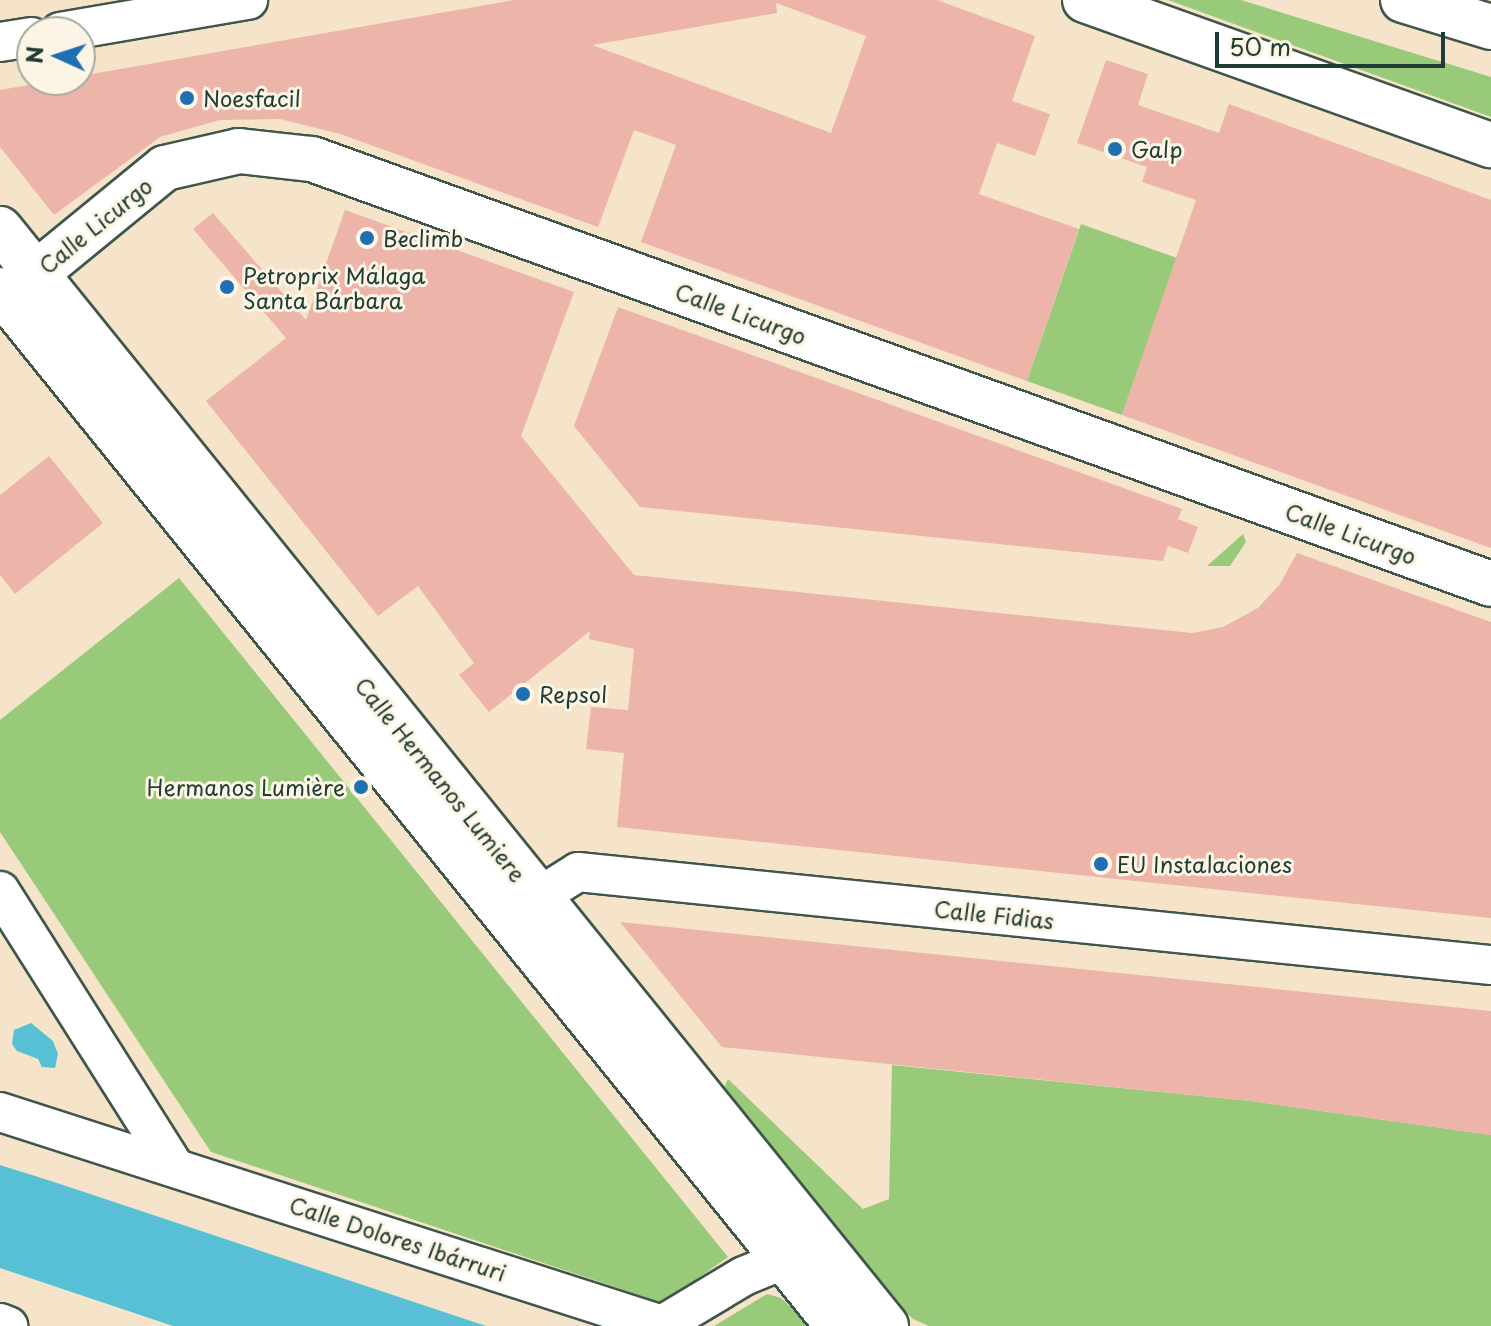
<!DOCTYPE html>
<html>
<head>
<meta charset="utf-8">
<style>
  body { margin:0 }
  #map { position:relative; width:1491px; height:1326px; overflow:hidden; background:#f5e4c9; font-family:"Playpen Sans",sans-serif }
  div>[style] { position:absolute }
  .green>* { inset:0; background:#98ca7a }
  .water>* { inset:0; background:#57c0d4 }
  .building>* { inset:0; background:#edb4aa }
  .roads { filter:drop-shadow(2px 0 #3f564a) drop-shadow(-2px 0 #3f564a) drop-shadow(0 2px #3f564a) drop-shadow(0 -2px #3f564a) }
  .minor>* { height:38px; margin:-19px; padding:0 19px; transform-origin:19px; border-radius:19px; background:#fff }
  .secondary>* { height:44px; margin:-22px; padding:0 22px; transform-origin:22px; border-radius:22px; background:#fff }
  .motorway>* { height:44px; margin:-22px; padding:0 22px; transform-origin:22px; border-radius:22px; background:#fff }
  .dots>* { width:22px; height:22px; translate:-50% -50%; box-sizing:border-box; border:4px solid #fcf5e5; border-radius:50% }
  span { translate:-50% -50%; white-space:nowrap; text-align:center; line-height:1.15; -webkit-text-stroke:6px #fcf5e5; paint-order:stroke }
  .poi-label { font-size:22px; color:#1f3d34 }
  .left { translate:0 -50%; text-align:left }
  .right { translate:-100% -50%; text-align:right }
  .street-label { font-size:22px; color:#1f3d34 }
  .north { position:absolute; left:16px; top:16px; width:80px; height:80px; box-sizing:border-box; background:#fcf5e5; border:2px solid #a4ab9e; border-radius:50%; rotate:273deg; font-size:22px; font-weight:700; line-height:32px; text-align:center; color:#1f3d34 }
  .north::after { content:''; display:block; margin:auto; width:28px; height:36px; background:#1f6fb2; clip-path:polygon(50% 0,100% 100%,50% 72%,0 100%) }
  .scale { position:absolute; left:1215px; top:32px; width:230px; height:36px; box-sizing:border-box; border:4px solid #1f3d34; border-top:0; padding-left:10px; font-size:24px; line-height:28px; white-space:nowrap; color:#1f3d34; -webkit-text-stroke:6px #fcf5e5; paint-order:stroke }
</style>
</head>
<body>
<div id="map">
  <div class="green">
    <div style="clip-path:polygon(1168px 0,1241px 0,1491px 77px,1491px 117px)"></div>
    <div style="clip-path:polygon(1081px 224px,1177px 258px,1122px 415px,1027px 381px)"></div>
    <div style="clip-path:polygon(1243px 534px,1246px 542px,1230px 566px,1207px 566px)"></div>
    <div style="clip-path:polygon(179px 578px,728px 1257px,663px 1303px,211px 1152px,0 832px,0 720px)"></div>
    <div style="clip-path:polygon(892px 1065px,1251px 1101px,1491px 1135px,1491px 1326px,929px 1326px,913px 1319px,873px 1279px,722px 1092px,728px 1079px,863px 1209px,889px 1199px)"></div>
    <div style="clip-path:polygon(767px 1294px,781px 1298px,811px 1326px,714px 1326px)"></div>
  </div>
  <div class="water">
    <div style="clip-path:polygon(31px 1023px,53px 1041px,58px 1054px,55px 1068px,42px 1067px,38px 1059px,17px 1051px,12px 1044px,14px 1030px)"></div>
    <div style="clip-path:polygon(0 1165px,51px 1181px,486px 1326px,173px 1326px,0 1268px)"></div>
  </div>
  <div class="building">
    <div style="clip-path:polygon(evenodd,514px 0,937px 0,1035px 36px,1012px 101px,1050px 114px,1035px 156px,997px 143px,979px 194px,1079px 229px,1027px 381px,641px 242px,676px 145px,634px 130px,598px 227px,340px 134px,280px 119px,220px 120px,160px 137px,54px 215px,0 147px,0 90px,514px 0,776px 3px,866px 36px,831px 133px,592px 45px,777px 13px,776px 3px)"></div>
    <div style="clip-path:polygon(1106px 60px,1148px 74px,1138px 105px,1219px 133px,1229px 104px,1491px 200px,1491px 548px,1122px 415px,1196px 200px,1142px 182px,1147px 167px,1077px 143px)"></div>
    <div style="clip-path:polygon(345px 210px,574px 292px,521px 436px,634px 575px,1192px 633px,1223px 627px,1258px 608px,1280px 584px,1297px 553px,1491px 622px,1491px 918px,617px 827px,624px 753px,586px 749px,591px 707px,628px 710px,634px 649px,589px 639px,590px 631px,489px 712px,459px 675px,474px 663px,418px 586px,378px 616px,206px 401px,286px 338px,193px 229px,213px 213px,306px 320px)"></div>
    <div style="clip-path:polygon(618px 307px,1182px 509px,1178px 519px,1198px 527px,1188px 553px,1168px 546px,1163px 561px,640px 507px,574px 426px)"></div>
    <div style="clip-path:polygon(49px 456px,103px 523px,15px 594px,0 575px,0 495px)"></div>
    <div style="clip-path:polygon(620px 922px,1491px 1011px,1491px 1135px,1251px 1101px,722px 1047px)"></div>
  </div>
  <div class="roads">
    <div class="minor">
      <div style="left:60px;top:32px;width:191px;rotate:-9.7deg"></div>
      <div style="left:0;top:42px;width:32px;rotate:-9deg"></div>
      <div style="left:0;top:891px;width:324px;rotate:57.7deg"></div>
      <div style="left:514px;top:912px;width:75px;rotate:-32deg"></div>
      <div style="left:578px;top:872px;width:918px;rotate:5.82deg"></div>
      <div style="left:0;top:1112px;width:695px;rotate:17.84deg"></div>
      <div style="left:662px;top:1325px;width:96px;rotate:-30.9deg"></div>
      <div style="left:744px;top:1276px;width:44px;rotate:-22.5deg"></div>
      <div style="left:0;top:1323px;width:9px;rotate:21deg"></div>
    </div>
    <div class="secondary">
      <div style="left:1085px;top:0;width:431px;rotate:19.7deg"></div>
      <div style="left:0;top:229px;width:1410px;rotate:51.07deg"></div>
      <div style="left:17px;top:289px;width:191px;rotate:-39.3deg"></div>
      <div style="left:165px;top:168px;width:76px;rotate:-12.9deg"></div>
      <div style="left:239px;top:151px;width:73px;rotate:6.3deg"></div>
      <div style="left:312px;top:159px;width:1253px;rotate:19.82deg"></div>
      <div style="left:0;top:290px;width:1332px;rotate:51.03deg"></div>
    </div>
    <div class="motorway">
      <div style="left:1403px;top:0;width:92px;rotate:17.1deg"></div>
    </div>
  </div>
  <div class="dots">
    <div style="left:187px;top:98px;background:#1f6fb2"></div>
    <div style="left:1115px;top:149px;background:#1f6fb2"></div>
    <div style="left:367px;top:238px;background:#1f6fb2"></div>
    <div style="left:227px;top:287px;background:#1f6fb2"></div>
    <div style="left:523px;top:694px;background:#1f6fb2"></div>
    <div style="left:361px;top:787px;background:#1f6fb2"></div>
    <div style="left:1101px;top:864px;background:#1f6fb2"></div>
  </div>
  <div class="poi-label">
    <span class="left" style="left:203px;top:98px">Noesfacil</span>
    <span class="left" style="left:1131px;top:149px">Galp</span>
    <span class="left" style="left:383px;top:238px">Beclimb</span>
    <span class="left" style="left:243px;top:287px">Petroprix Málaga<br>Santa Bárbara</span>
    <span class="left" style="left:539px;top:694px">Repsol</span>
    <span class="right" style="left:345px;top:787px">Hermanos Lumière</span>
    <span class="left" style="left:1117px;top:864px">EU Instalaciones</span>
  </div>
  <div class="street-label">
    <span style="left:95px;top:225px;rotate:-39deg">Calle Licurgo</span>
    <span style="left:741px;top:313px;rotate:20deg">Calle Licurgo</span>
    <span style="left:1351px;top:533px;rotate:20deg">Calle Licurgo</span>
    <span style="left:441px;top:779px;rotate:51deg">Calle Hermanos Lumiere</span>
    <span style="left:994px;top:914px;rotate:6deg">Calle Fidias</span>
    <span style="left:398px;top:1238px;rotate:18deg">Calle Dolores Ibárruri</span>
  </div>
  <div class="north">N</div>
  <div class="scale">50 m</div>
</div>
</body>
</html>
